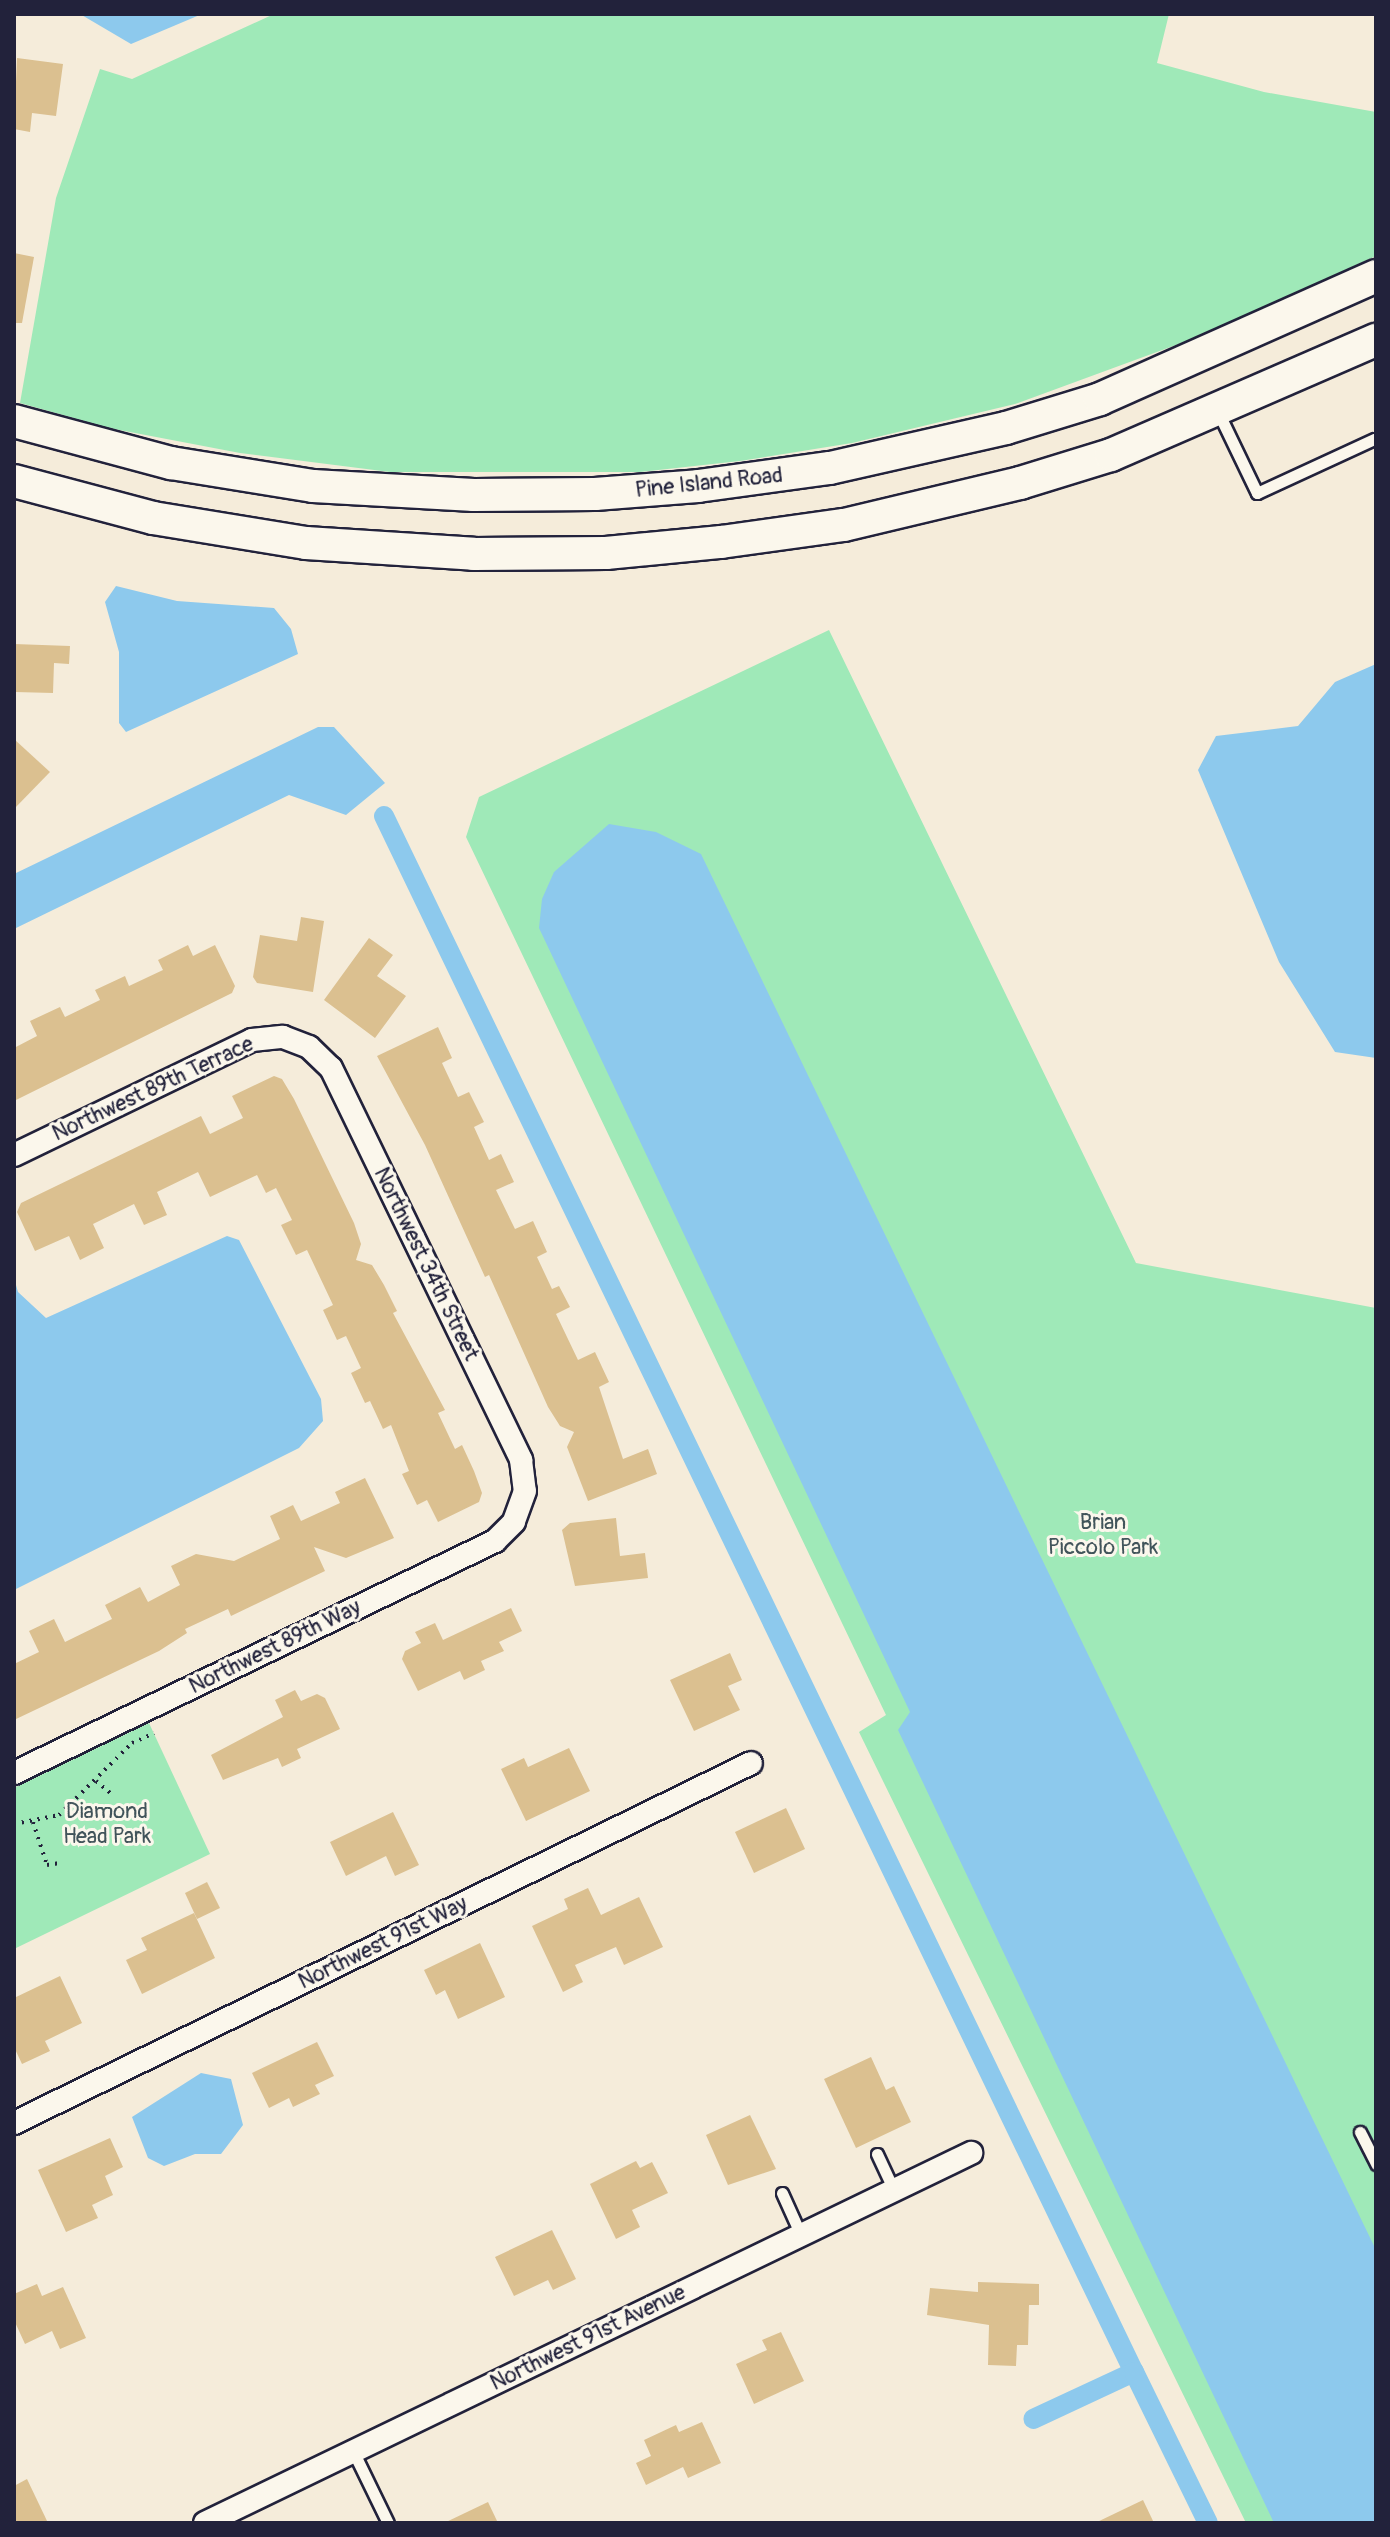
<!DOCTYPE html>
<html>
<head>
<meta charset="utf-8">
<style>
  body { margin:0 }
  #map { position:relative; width:1390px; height:2537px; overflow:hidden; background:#f5ecda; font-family:Pangolin,sans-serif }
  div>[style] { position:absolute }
  .green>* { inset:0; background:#9fe9b8 }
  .water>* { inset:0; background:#8dc9ed }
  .canal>* { height:20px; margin:-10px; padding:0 10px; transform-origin:10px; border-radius:10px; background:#8dc9ed }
  .building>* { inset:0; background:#dbc090 }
  .path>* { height:4px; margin-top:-2px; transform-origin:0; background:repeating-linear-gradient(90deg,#22223b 0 2px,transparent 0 8px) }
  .roads { filter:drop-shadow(2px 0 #22223b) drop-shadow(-2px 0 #22223b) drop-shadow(0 2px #22223b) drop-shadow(0 -2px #22223b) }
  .service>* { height:11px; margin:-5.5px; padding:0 5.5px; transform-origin:5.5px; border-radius:5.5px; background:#fbf7ec }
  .minor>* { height:22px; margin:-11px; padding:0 11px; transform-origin:11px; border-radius:11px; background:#fbf7ec }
  .secondary>* { height:32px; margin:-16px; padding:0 16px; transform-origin:16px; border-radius:16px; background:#fbf7ec }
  span { translate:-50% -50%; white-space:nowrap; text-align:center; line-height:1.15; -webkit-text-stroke:6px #fbf7ec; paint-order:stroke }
  .street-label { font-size:22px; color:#22223b }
  .park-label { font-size:22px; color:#41545a }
  .frame { position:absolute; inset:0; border:16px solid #22223b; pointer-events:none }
</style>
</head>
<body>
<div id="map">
  <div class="green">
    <div style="clip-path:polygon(274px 14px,1169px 14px,1157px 63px,1264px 92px,1376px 112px,1376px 256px,1195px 338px,1015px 404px,852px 443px,740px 461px,640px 472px,390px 472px,240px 453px,109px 428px,20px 403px,56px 198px,100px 69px,132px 79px)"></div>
    <div style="clip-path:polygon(829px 630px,1136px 1263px,1376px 1308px,1376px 2523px,1246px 2523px,859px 1732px,886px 1715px,466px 837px,479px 797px)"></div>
    <div style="clip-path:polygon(149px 1723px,210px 1854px,14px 1949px,14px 1788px)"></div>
  </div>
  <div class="water">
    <div style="clip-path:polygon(80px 14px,202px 14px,131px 44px)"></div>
    <div style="clip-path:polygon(116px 586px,177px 601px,274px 608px,291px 629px,298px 654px,126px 732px,119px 723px,119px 652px,105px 602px)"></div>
    <div style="clip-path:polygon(1376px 664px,1376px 1058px,1335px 1052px,1279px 962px,1198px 770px,1216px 736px,1298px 726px,1335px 682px)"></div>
    <div style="clip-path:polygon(318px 727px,334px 727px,385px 783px,346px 815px,289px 795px,14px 929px,14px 874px)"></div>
    <div style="clip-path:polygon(609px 824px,656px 832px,701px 854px,1376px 2250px,1376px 2523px,1274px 2523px,898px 1730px,910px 1712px,539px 928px,542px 899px,554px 872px)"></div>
    <div style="clip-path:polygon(227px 1236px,239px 1240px,321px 1399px,323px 1421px,299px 1448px,14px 1590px,14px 1278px,18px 1292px,46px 1318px)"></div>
    <div style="clip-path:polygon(201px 2073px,231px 2079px,243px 2125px,221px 2154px,195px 2154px,164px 2166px,148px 2158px,132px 2117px)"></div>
  </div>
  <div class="canal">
    <div style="left:384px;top:816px;width:1727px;rotate:64.27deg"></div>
    <div style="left:1134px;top:2372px;width:111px;rotate:155deg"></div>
    <div style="left:1134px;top:2372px;width:168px;rotate:63.9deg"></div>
  </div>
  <div class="building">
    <div style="clip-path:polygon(17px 58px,63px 64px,56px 116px,32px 113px,30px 132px,14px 129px)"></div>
    <div style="clip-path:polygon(14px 253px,34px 257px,22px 323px,14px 323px)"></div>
    <div style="clip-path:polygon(14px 644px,70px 646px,69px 664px,54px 663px,53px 693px,15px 692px)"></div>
    <div style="clip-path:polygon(14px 739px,50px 772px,14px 809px)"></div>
    <div style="clip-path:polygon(301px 917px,324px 921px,313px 992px,257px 983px,253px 977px,260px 935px,297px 941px)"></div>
    <div style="clip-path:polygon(369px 938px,393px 955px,377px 976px,406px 996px,375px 1038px,324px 1000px)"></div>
    <div style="clip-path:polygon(188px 945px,193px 956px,215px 945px,235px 986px,232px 993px,14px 1101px,14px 1048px,37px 1036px,30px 1021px,60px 1007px,65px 1017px,100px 1000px,95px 990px,125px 976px,129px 986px,163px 970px,158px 960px)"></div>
    <div style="clip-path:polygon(438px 1027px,452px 1058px,442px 1063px,458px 1097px,469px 1092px,484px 1122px,474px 1127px,489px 1160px,501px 1154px,514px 1182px,496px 1190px,515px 1229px,533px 1221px,547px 1252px,537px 1257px,552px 1289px,559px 1286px,570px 1307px,556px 1314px,578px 1360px,595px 1352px,609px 1382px,599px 1387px,623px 1459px,648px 1449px,657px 1474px,588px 1501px,567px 1447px,574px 1432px,560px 1426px,548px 1407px,489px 1275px,485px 1277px,425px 1145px,377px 1056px)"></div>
    <div style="clip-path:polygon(274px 1076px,282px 1079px,294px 1099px,354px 1223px,361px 1244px,356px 1260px,372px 1265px,384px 1285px,397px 1311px,393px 1313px,445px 1410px,438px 1413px,455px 1449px,462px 1445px,474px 1471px,482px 1493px,479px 1502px,438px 1522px,427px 1500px,417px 1505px,402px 1474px,409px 1471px,391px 1425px,383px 1429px,370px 1401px,365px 1403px,351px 1373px,361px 1368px,346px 1336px,337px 1340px,323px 1310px,333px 1305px,307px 1250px,296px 1255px,281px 1225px,292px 1220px,276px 1188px,266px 1193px,257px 1175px,210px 1197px,198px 1172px,157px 1192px,167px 1215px,144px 1225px,134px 1204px,93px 1224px,104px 1248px,80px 1260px,69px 1236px,35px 1251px,17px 1212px,21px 1203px,201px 1116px,210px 1134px,243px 1118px,232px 1096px)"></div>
    <div style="clip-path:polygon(365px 1478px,394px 1538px,346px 1558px,314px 1547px,325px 1571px,231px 1616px,228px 1609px,185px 1629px,187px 1633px,159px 1651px,14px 1720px,14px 1664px,39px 1652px,29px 1631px,54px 1619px,65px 1642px,112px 1619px,105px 1605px,140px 1587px,148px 1602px,180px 1585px,171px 1566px,196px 1554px,234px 1561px,280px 1539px,270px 1516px,293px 1505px,301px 1521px,340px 1503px,335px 1492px)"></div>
    <div style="clip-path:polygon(616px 1518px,620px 1556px,645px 1553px,648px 1578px,575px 1586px,562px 1530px,570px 1523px)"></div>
    <div style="clip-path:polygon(511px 1608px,522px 1631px,499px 1642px,504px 1651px,481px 1661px,485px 1670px,464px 1680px,460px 1671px,418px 1691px,402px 1659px,405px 1651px,421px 1643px,415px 1632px,435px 1623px,443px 1640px)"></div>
    <div style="clip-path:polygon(730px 1653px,742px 1680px,728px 1686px,740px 1710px,694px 1731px,670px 1680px)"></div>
    <div style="clip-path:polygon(295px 1690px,301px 1701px,317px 1694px,325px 1698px,340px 1729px,297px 1749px,301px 1758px,282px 1767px,278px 1758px,223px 1780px,211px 1755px,283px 1717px,275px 1700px)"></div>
    <div style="clip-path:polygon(569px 1748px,590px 1791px,526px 1821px,501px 1769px,524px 1758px,528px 1767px)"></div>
    <div style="clip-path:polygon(786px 1808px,805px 1849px,754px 1873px,735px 1832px)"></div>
    <div style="clip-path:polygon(393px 1812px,419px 1865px,395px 1876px,386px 1856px,346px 1876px,330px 1842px)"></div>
    <div style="clip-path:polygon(207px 1882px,220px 1908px,197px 1919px,185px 1893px)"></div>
    <div style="clip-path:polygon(588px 1888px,601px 1915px,639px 1897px,663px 1947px,624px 1965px,616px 1947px,575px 1965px,583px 1982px,563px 1992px,532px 1926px,568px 1909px,564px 1899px)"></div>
    <div style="clip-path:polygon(194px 1913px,215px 1958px,142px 1994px,126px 1960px,147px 1950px,141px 1938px)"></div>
    <div style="clip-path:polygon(480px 1943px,505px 1997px,458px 2019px,445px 1990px,436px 1995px,424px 1970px)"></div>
    <div style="clip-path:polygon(60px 1976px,82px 2023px,45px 2041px,50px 2051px,22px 2064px,14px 2047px,14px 1998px)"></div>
    <div style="clip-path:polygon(317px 2042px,334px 2076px,315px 2085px,320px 2094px,293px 2107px,289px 2098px,269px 2108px,252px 2073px)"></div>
    <div style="clip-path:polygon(871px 2057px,886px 2090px,894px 2086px,911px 2122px,856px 2148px,824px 2079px)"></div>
    <div style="clip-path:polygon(750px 2115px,776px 2169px,728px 2185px,706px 2135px)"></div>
    <div style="clip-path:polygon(110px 2138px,123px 2167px,105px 2176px,113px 2195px,92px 2205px,98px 2218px,66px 2232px,38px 2170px)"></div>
    <div style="clip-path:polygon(636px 2161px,640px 2168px,652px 2162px,668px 2193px,632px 2210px,640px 2227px,616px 2239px,590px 2184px)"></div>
    <div style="clip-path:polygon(552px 2230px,576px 2279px,553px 2290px,548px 2280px,514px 2296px,495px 2257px)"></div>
    <div style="clip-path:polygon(978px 2282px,1039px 2284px,1039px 2305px,1029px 2305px,1028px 2345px,1017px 2345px,1016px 2366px,988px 2365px,989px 2325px,927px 2315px,930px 2288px,978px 2292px)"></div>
    <div style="clip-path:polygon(37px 2284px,42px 2296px,63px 2287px,86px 2338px,60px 2349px,52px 2331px,25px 2344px,14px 2320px,14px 2294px)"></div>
    <div style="clip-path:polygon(781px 2332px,804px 2381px,754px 2404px,736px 2364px,767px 2350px,762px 2340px)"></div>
    <div style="clip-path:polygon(702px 2422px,721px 2463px,688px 2478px,683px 2467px,646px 2485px,636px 2463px,651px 2456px,644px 2440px,676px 2425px,679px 2432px)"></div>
    <div style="clip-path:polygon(27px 2479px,48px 2523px,14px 2523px,14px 2486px)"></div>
    <div style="clip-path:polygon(1143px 2500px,1154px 2523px,1095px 2523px)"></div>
    <div style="clip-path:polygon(488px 2502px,498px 2523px,444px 2523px)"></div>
  </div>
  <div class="path">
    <div style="left:96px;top:1781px;width:23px;rotate:40deg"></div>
    <div style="left:33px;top:1822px;width:45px;rotate:72deg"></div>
    <div style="left:47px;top:1865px;width:13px;rotate:-9deg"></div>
    <div style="left:14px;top:1824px;width:46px;rotate:-11.3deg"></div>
    <div style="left:59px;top:1815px;width:103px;rotate:-44.6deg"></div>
    <div style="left:132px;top:1743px;width:24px;rotate:-24deg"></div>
  </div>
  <div class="roads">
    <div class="service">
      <div style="left:1218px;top:412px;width:90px;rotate:64.3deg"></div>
      <div style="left:1257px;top:493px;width:129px;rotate:-24.8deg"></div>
      <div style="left:1360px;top:2132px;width:36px;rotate:63deg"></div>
      <div style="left:877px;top:2154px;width:40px;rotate:65deg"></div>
      <div style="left:782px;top:2193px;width:46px;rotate:65.7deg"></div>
      <div style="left:353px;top:2451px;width:80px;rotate:64.1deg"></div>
    </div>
    <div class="minor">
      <div style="left:14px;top:1155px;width:264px;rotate:-25.8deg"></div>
      <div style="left:252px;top:1040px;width:31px;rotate:-6deg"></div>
      <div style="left:283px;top:1037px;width:28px;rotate:21deg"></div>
      <div style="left:309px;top:1047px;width:30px;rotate:44deg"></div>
      <div style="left:331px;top:1068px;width:436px;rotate:64.1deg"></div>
      <div style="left:521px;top:1460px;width:31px;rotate:83deg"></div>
      <div style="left:525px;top:1491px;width:33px;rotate:110deg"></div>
      <div style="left:514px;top:1522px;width:27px;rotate:135deg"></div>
      <div style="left:495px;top:1541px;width:534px;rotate:154.25deg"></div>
      <div style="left:14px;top:2123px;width:820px;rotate:-26.03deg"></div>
      <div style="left:205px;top:2523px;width:851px;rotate:-25.78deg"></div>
    </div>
    <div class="secondary">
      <div style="left:14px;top:421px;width:163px;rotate:15deg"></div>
      <div style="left:171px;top:463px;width:144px;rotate:9.2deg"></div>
      <div style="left:313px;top:486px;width:161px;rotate:3.2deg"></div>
      <div style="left:474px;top:495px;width:121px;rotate:-0.5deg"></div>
      <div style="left:595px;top:494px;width:103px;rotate:-4.4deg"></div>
      <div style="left:698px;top:486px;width:133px;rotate:-7.8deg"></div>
      <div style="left:830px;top:468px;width:180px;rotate:-12.8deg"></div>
      <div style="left:1006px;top:428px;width:98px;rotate:-17.1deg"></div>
      <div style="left:1100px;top:399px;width:302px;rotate:-24deg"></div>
      <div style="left:14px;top:481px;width:144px;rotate:14.9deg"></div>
      <div style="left:153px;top:518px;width:155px;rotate:9.3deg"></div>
      <div style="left:306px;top:543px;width:168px;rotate:3.7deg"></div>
      <div style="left:474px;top:554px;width:132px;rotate:-0.4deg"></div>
      <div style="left:606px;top:553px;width:116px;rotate:-5.5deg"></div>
      <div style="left:721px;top:542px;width:124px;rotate:-7.9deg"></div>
      <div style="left:844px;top:525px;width:181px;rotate:-13.4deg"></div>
      <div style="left:1020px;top:483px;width:95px;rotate:-17.1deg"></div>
      <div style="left:1111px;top:455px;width:289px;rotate:-23.5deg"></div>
    </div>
  </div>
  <div class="street-label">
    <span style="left:709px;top:483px;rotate:-6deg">Pine Island Road</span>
    <span style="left:153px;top:1089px;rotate:-25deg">Northwest 89th Terrace</span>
    <span style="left:426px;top:1264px;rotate:64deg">Northwest 34th Street</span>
    <span style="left:275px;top:1647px;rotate:-26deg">Northwest 89th Way</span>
    <span style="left:383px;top:1943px;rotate:-26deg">Northwest 91st Way</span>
    <span style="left:588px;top:2338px;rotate:-26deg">Northwest 91st Avenue</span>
  </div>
  <div class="park-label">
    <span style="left:1103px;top:1535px">Brian<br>Piccolo Park</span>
    <span style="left:107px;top:1824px">Diamond<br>Head Park</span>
  </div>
  <div class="frame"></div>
</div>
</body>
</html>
